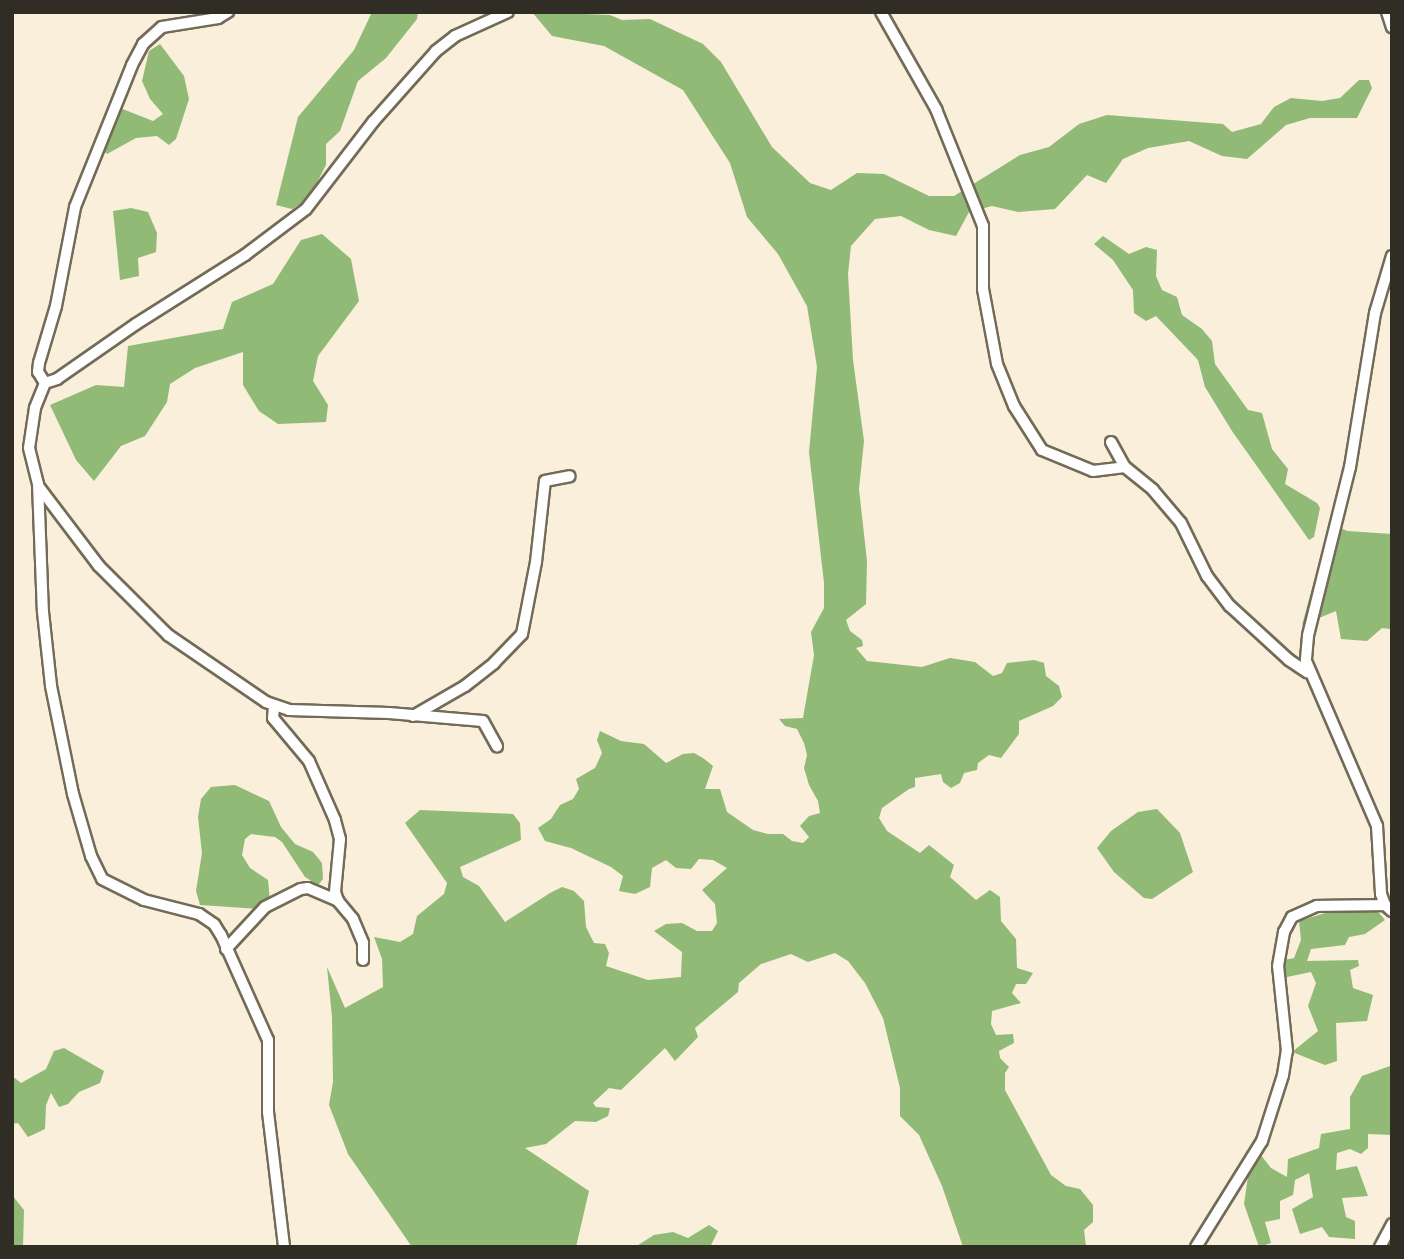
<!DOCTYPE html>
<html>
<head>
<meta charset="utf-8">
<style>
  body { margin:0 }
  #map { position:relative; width:1404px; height:1259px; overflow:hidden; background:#f9efda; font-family:"Golos Text",sans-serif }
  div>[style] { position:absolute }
  .forest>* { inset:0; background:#90ba76 }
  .roads { filter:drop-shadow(2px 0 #736b58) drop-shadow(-2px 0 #736b58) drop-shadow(0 2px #736b58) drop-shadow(0 -2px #736b58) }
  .minor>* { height:10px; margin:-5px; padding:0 5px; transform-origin:5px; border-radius:5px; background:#fff }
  span { translate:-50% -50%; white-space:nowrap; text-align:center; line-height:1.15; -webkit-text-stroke:5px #f9efda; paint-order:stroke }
  .frame { position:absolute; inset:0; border:14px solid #302d25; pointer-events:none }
</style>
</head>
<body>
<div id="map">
  <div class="forest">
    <div style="clip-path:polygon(372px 12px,418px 12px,417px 19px,386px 58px,358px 81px,340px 131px,326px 144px,326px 165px,309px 198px,292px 209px,276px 205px,298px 117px,354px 50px)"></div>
    <div style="clip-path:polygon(532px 12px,610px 15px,622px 20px,650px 19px,703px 44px,721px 62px,772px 147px,810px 183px,831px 190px,857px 173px,884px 174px,929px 196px,954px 196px,1020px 155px,1049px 147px,1079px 124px,1107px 115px,1223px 124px,1232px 132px,1261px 124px,1274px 107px,1291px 98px,1322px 101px,1340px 98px,1359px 80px,1369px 80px,1372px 88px,1357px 118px,1310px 118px,1286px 125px,1247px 159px,1222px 156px,1189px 141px,1148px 148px,1123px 159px,1106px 183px,1087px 175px,1055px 209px,1018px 212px,992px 206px,969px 212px,956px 236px,929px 230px,901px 216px,875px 219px,851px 246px,848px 274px,853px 360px,864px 441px,859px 489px,867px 561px,866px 604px,846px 620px,850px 631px,862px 640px,863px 646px,856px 648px,867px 661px,922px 667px,950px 658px,975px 662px,993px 676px,1002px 673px,1007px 663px,1034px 660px,1044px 663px,1046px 676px,1059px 686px,1062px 697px,1053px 706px,1019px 721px,1019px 734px,1001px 758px,989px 755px,978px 763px,977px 770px,964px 773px,960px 783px,951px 788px,943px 782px,941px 774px,915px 778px,915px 787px,909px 789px,882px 808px,879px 818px,887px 831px,920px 853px,929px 845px,954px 865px,950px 877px,976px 900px,990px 890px,1000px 897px,1001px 921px,1016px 939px,1017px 968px,1033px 973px,1026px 984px,1016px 984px,1012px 993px,1021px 1003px,992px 1011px,991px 1024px,996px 1035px,1013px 1034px,1014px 1043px,999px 1051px,1000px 1058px,1009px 1067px,1005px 1073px,1005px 1090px,1051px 1175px,1066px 1186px,1080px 1189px,1093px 1205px,1093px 1222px,1084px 1230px,1086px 1247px,963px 1247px,942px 1186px,919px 1135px,900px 1116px,900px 1088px,883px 1018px,865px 983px,848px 961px,835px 953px,808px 962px,791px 954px,761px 964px,739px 983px,738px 992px,695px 1028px,698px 1037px,675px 1061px,665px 1048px,621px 1090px,609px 1088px,593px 1103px,596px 1107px,610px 1108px,608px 1116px,596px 1122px,575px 1121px,546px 1144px,525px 1148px,589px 1191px,576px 1247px,412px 1247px,348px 1154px,329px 1105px,333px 1082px,332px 1017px,327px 967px,345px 1008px,383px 987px,382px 959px,374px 937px,400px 942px,413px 934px,417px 916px,444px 894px,447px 883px,405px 823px,420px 810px,513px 814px,520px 823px,521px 840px,460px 867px,463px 877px,479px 886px,505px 922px,550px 893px,562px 887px,574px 891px,584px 901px,586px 927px,594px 943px,605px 944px,609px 953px,606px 966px,648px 980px,681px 977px,682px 952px,654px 931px,666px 924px,682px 923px,697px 931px,712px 931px,717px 923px,715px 904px,702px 890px,727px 868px,713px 860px,699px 859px,691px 869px,676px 868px,666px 860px,652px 868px,650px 887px,635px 894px,619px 891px,623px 876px,611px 867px,571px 848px,545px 841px,538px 828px,551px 819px,560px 805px,573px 799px,579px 789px,576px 779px,595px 768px,602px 753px,597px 740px,600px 731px,621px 741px,644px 744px,666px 763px,683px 754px,694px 753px,703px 758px,713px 766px,705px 789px,720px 789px,727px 812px,753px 830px,768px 834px,783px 834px,792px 841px,803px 843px,809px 837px,800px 826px,809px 816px,820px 813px,818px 801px,809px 785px,804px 768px,807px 755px,804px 743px,797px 729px,785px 726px,779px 719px,803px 718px,814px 655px,811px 632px,824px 608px,824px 583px,809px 452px,817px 367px,807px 306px,778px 254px,747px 217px,730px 163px,683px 90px,604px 46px,552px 36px)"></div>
    <div style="clip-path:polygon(160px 44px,184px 76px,189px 99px,176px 139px,169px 145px,157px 136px,136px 138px,107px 154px,101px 148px,120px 108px,153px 121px,163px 114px,150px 99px,142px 81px,149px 51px)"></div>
    <div style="clip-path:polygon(131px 208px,148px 212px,157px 233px,156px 252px,138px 258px,139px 276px,120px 280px,113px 211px)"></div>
    <div style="clip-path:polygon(322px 234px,351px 259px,359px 301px,318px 356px,313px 381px,328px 405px,326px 422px,278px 424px,259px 411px,243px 385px,243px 352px,195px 368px,170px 384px,167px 402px,145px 436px,121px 446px,94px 481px,76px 460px,50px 405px,96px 385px,124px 387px,128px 346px,223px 329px,232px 302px,273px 284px,301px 240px)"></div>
    <div style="clip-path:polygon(1103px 236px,1129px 254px,1146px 247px,1157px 250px,1156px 276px,1162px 290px,1177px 297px,1182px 315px,1202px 329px,1212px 341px,1215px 364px,1248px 410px,1262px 413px,1272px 449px,1288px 469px,1285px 484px,1317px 503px,1320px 508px,1314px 537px,1309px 540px,1232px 431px,1205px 387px,1198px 360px,1156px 316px,1146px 321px,1134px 313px,1133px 290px,1113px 260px,1094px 244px)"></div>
    <div style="clip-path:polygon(1330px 523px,1347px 531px,1392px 534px,1392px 635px,1390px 629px,1382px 628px,1367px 641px,1341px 639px,1336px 611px,1302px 625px)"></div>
    <div style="clip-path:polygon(235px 785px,269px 801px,281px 827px,295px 844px,313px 852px,322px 863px,323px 879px,318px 885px,305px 877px,282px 842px,275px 837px,251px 834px,245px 839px,242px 855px,250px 868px,268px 880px,270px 901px,260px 909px,200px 905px,196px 891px,202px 853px,198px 817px,201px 799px,211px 787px)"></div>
    <div style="clip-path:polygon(1157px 809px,1180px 833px,1193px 872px,1152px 899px,1144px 898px,1114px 872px,1097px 848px,1111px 831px,1138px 812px)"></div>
    <div style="clip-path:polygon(1368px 900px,1385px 920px,1365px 934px,1349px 937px,1345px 945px,1311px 949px,1307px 961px,1358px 960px,1359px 966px,1350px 970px,1353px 988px,1373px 995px,1367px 1021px,1336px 1023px,1337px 1061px,1325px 1065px,1292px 1052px,1318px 1031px,1308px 1006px,1316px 983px,1311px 972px,1282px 978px,1280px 961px,1294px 958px,1301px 940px,1299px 921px)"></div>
    <div style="clip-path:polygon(64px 1048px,104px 1071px,100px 1083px,79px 1092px,68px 1104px,59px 1107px,51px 1093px,46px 1105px,45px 1129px,28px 1137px,18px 1123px,12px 1124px,12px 1076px,21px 1083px,46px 1069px,54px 1051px)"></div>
    <div style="clip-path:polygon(1390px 1066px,1392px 1135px,1368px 1134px,1368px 1148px,1361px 1154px,1350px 1149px,1337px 1153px,1336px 1170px,1357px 1166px,1368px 1196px,1342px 1198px,1346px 1217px,1355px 1221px,1355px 1239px,1329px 1237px,1322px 1227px,1300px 1234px,1292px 1209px,1313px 1197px,1309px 1173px,1295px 1180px,1293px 1195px,1280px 1201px,1280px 1219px,1265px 1222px,1271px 1243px,1259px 1247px,1244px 1204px,1248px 1176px,1260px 1154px,1271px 1168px,1287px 1177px,1288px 1159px,1319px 1148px,1321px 1134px,1350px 1129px,1350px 1097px,1362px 1076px)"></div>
    <div style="clip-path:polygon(12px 1195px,24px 1210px,23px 1247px,12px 1247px)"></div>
    <div style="clip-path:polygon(709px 1225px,718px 1231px,710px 1247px,635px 1247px,654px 1235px,673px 1232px,688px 1238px)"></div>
  </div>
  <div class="roads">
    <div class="minor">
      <div style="left:881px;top:12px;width:112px;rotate:60.4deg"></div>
      <div style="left:936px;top:109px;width:126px;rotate:68.1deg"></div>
      <div style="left:983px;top:226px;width:63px;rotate:90deg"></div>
      <div style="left:983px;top:289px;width:76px;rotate:79.4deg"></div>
      <div style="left:997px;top:364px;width:45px;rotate:68deg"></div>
      <div style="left:1014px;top:406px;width:52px;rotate:57.5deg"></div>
      <div style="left:1042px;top:450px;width:55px;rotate:22.4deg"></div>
      <div style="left:1093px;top:471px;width:32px;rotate:-7deg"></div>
      <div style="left:1387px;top:12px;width:16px;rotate:72deg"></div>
      <div style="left:1392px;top:256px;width:59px;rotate:106.6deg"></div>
      <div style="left:1375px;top:313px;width:156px;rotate:99.2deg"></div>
      <div style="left:1350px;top:467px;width:174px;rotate:104deg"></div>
      <div style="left:1308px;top:636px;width:25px;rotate:95deg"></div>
      <div style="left:1306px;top:661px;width:180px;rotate:66.7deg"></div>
      <div style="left:1377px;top:826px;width:68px;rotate:86.6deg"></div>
      <div style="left:1381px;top:894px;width:12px;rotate:70deg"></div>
      <div style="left:1385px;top:905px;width:9px;rotate:41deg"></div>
      <div style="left:45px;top:383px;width:27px;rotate:112deg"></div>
      <div style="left:35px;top:408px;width:40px;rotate:98.5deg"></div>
      <div style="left:29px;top:448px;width:37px;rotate:76deg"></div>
      <div style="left:38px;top:484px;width:128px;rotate:87.8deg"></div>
      <div style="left:43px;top:612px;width:74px;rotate:83.8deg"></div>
      <div style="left:51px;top:686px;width:110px;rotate:78.5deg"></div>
      <div style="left:73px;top:794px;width:65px;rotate:73.8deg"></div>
      <div style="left:91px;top:856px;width:25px;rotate:64deg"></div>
      <div style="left:102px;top:879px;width:47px;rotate:26.6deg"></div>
      <div style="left:144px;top:900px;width:57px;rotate:14.3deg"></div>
      <div style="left:199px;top:914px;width:18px;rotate:34deg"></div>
      <div style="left:214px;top:924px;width:13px;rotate:58deg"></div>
      <div style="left:221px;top:935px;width:115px;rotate:65.9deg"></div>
      <div style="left:268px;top:1040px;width:72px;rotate:90deg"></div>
      <div style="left:268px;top:1112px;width:136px;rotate:83.2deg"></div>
      <div style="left:45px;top:383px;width:13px;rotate:-18deg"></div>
      <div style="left:57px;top:379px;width:96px;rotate:-34.8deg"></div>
      <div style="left:136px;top:324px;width:129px;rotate:-32.3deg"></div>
      <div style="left:245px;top:255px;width:76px;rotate:-37deg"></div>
      <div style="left:306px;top:209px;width:110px;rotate:-52.4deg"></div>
      <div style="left:373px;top:122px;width:95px;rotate:-48.4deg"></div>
      <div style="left:436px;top:51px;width:24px;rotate:-38deg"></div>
      <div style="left:455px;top:36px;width:58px;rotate:-24.4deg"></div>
      <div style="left:45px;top:383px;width:13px;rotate:-122deg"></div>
      <div style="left:38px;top:372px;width:9px;rotate:-84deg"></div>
      <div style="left:39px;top:363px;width:59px;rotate:-73.4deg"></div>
      <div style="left:56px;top:306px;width:101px;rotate:-79.1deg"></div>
      <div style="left:75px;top:207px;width:153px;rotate:-68.1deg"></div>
      <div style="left:132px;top:65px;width:24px;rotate:-62deg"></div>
      <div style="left:143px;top:44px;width:25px;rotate:-42deg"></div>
      <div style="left:162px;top:27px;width:57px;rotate:-9.1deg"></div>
      <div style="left:218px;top:18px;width:12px;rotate:-31deg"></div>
      <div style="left:1111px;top:442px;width:29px;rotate:61deg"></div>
      <div style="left:1125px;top:467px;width:36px;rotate:39deg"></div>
      <div style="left:1153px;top:490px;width:43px;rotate:49.7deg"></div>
      <div style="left:1181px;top:523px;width:59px;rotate:63.9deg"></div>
      <div style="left:1207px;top:576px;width:38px;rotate:53deg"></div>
      <div style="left:1230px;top:606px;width:80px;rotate:42.5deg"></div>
      <div style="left:1289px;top:660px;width:22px;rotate:34deg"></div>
      <div style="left:39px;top:487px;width:99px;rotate:52.8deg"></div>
      <div style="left:99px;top:566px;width:98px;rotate:45deg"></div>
      <div style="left:168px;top:635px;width:119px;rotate:34.4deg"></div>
      <div style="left:266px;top:702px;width:24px;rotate:19deg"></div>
      <div style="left:289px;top:710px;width:100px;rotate:1.7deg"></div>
      <div style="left:389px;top:713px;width:94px;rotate:4.9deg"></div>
      <div style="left:483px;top:721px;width:29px;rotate:61deg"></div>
      <div style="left:413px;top:716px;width:60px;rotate:-30deg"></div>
      <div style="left:465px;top:686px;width:37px;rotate:-38deg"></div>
      <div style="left:494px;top:663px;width:40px;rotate:-46deg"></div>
      <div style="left:522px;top:634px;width:73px;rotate:-79deg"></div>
      <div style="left:536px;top:562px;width:81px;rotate:-83.7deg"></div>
      <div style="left:545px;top:481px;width:25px;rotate:-11deg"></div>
      <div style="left:338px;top:901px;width:23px;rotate:50deg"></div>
      <div style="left:353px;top:919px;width:26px;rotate:67deg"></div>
      <div style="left:363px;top:943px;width:17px;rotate:90deg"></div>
      <div style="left:226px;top:949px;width:57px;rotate:-47.1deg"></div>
      <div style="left:265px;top:907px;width:40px;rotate:-26.6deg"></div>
      <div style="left:301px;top:889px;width:7px;rotate:-8deg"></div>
      <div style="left:308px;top:888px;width:33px;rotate:23deg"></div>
      <div style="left:338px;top:901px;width:9px;rotate:-108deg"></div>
      <div style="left:335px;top:892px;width:53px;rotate:-84.6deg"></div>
      <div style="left:340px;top:839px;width:20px;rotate:-105deg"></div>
      <div style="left:335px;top:820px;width:64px;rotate:-113.8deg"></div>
      <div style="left:309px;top:761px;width:56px;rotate:-129.9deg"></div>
      <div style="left:273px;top:718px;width:12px;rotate:-85deg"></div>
      <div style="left:1196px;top:1247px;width:125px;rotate:-58.1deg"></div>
      <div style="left:1262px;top:1141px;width:69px;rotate:-72.3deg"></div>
      <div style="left:1283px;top:1075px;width:24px;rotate:-81deg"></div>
      <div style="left:1287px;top:1051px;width:85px;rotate:-96deg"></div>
      <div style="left:1278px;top:966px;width:35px;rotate:-80deg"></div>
      <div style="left:1284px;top:932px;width:17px;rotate:-62deg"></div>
      <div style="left:1292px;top:917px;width:27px;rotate:-24deg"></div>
      <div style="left:1317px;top:906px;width:68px;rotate:-0.8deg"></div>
      <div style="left:1380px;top:1247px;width:26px;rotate:-62deg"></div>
    </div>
  </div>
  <div class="frame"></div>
</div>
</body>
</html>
